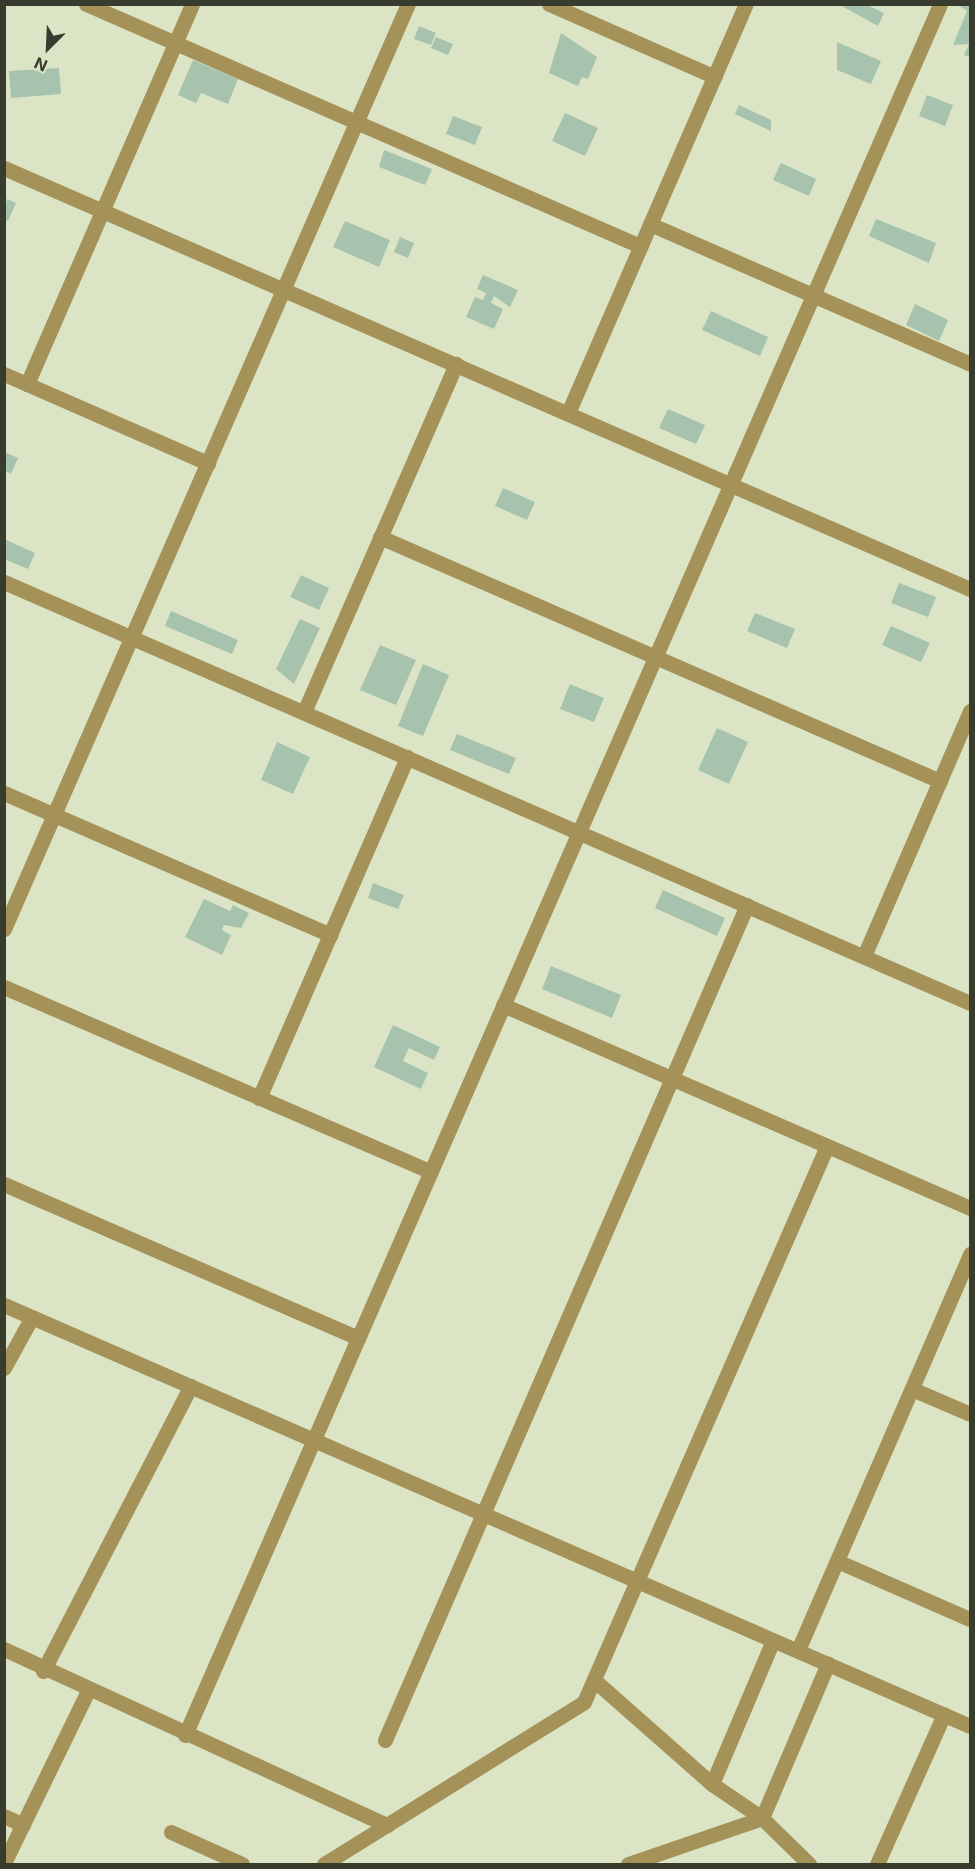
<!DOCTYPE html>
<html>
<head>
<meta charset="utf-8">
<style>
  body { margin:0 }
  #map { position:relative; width:975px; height:1869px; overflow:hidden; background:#dbe5c6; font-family:Inter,sans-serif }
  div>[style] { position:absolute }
  .building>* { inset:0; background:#a7c2ad }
  .minor>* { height:15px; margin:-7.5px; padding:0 7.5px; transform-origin:7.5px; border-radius:7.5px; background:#a59259 }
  span { translate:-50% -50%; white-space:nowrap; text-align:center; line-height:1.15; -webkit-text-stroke:4.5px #dbe5c6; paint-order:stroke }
  .frame { position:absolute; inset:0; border:6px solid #383c2f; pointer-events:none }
  .north { position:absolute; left:18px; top:18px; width:60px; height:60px; -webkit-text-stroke:4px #dbe5c6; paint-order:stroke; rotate:204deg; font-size:16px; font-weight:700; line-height:24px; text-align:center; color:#383c2f }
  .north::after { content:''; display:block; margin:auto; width:21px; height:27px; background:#383c2f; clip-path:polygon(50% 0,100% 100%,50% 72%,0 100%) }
</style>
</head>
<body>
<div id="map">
  <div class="building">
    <div style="clip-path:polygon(838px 4px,865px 4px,884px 13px,878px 26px)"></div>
    <div style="clip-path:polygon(957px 4px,970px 4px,970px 57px,964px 55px,969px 44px,953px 45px,967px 11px)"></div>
    <div style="clip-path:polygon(419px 26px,436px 33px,431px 45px,414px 39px)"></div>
    <div style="clip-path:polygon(561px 33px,597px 57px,588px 79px,582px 77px,578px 86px,549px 73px)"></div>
    <div style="clip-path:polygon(436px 37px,453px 44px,448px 55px,431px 48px)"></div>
    <div style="clip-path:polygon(837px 42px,881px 61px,871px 84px,837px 70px)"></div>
    <div style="clip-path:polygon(193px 60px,238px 79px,228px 104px,201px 93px,196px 103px,178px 95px)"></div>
    <div style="clip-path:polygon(59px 68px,61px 94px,11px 98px,9px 71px)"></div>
    <div style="clip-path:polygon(927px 95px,953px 105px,945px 126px,919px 116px)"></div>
    <div style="clip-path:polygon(739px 105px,771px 120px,771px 131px,735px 114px)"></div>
    <div style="clip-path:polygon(565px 113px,598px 128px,585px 156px,552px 141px)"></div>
    <div style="clip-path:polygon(453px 116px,482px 127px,475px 145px,446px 134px)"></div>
    <div style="clip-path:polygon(384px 150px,432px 169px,425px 185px,379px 167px)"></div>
    <div style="clip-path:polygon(781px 163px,816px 179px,809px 196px,773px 180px)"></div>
    <div style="clip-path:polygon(7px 199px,16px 203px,8px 221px,4px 219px)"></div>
    <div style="clip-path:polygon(876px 219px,936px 243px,929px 263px,869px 236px)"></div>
    <div style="clip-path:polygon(345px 221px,390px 240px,379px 267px,333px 247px)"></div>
    <div style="clip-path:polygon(400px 237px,414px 243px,408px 258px,394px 252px)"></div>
    <div style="clip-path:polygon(483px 275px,518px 290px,510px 307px,494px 296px,491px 303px,503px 309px,494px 329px,466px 317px,475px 297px,483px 300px,486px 293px,477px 289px)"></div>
    <div style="clip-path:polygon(915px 304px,948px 320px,939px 341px,906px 325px)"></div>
    <div style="clip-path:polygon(711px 311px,768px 337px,760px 356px,702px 330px)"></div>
    <div style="clip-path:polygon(668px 409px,705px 425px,696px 444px,659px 428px)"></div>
    <div style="clip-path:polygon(4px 452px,18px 458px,11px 474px,4px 470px)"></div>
    <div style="clip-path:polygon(503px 488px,535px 502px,527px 520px,495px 506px)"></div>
    <div style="clip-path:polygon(4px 539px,35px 553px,28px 569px,4px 559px)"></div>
    <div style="clip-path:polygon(301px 575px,329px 588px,319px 610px,290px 597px)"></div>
    <div style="clip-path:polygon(899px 583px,936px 597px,928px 617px,891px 603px)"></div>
    <div style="clip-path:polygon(171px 611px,238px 640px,232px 654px,165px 626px)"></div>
    <div style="clip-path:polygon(755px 613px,795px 629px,787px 648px,747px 631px)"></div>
    <div style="clip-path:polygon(300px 619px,320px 628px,294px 684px,276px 669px)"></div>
    <div style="clip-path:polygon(891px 626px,930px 643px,921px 662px,882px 645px)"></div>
    <div style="clip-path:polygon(380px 645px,416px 660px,396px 705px,360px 690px)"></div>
    <div style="clip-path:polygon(423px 664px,449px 675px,423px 736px,398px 726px)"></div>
    <div style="clip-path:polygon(570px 684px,604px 698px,594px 722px,560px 709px)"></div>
    <div style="clip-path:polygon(717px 728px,748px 742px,729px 784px,698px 770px)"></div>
    <div style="clip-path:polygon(457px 734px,516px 758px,509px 774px,450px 750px)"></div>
    <div style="clip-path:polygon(277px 742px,310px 757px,293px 794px,261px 780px)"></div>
    <div style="clip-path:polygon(373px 883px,404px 895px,398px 909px,368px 898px)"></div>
    <div style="clip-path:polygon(663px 890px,725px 918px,717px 936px,655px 908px)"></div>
    <div style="clip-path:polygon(204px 899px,230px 911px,233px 905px,249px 913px,241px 928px,224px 925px,222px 930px,231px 935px,222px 955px,185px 937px)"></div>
    <div style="clip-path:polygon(551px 966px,621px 995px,612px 1018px,542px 989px)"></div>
    <div style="clip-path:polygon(393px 1025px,440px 1047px,434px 1060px,409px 1048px,403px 1061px,428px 1073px,421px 1089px,374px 1067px)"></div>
  </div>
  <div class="minor">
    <div style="left:86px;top:4px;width:605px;rotate:23.6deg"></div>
    <div style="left:549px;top:4px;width:181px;rotate:23.7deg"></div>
    <div style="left:4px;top:168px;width:1054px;rotate:23.55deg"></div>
    <div style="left:650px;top:224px;width:349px;rotate:23.6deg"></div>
    <div style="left:4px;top:374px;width:223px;rotate:23.6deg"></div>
    <div style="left:27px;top:384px;width:414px;rotate:-66.5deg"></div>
    <div style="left:568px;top:413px;width:446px;rotate:-66.5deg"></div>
    <div style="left:380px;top:537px;width:611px;rotate:23.54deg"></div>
    <div style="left:4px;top:582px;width:1054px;rotate:23.55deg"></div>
    <div style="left:304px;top:712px;width:380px;rotate:-66.4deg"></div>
    <div style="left:4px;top:793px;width:356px;rotate:23.5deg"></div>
    <div style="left:4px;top:929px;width:1009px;rotate:-66.41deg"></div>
    <div style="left:864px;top:956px;width:267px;rotate:-66.6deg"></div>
    <div style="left:4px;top:987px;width:465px;rotate:23.4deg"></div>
    <div style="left:503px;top:1005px;width:509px;rotate:23.49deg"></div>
    <div style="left:259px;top:1098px;width:372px;rotate:-66.5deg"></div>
    <div style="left:4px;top:1184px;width:386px;rotate:23.5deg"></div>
    <div style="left:4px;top:1305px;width:1054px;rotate:23.55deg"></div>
    <div style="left:4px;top:1368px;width:58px;rotate:-61.2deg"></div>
    <div style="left:912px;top:1389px;width:63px;rotate:23.3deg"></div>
    <div style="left:837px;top:1561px;width:145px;rotate:23.6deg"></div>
    <div style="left:4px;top:1649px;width:422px;rotate:24.7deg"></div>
    <div style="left:798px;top:1650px;width:432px;rotate:-66.5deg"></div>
    <div style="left:43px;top:1671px;width:321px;rotate:-62.6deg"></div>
    <div style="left:594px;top:1680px;width:157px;rotate:41.4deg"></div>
    <div style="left:712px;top:1784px;width:60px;rotate:34.2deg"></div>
    <div style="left:762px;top:1818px;width:66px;rotate:44.4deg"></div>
    <div style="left:185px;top:1735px;width:1888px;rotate:-66.43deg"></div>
    <div style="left:385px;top:1740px;width:910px;rotate:-66.56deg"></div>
    <div style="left:712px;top:1784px;width:156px;rotate:-67deg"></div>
    <div style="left:4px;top:1816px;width:21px;rotate:25deg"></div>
    <div style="left:171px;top:1832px;width:78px;rotate:24.3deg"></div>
    <div style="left:4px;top:1863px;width:191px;rotate:-64deg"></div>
    <div style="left:324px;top:1864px;width:306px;rotate:-31.9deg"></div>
    <div style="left:584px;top:1702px;width:607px;rotate:-66.39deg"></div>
    <div style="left:628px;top:1864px;width:142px;rotate:-18.9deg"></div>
    <div style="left:762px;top:1818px;width:168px;rotate:-66.9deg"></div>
    <div style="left:877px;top:1864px;width:164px;rotate:-65.9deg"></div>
  </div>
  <div class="frame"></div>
  <div class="north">N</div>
</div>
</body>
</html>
